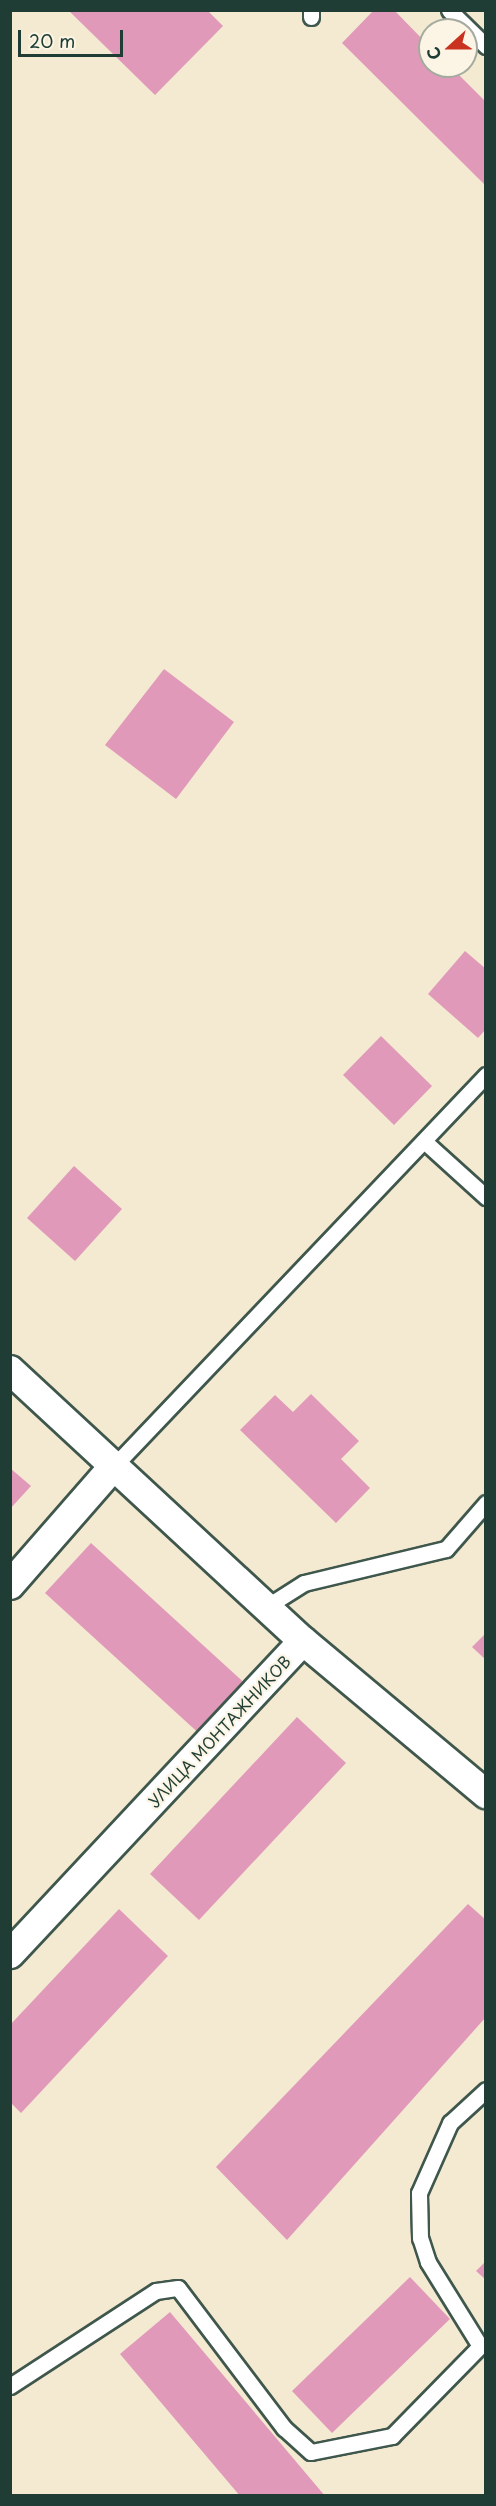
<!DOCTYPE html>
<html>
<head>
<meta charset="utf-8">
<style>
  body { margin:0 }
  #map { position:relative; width:496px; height:2506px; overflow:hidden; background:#f3ead1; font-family:"Playpen Sans",sans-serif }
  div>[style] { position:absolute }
  .building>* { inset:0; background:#e199ba }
  .roads { filter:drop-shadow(2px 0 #3f574c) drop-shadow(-2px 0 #3f574c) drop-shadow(0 2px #3f574c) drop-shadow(0 -2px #3f574c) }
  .lane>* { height:15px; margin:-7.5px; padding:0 7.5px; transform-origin:7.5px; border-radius:7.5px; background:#fff }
  .street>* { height:28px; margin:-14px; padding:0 14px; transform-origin:14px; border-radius:14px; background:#fff }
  span { translate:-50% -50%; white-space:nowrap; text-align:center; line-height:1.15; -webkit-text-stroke:4.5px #fcf5e5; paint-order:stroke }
  .street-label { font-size:16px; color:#1f3d34 }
  .frame { position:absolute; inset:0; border:12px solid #1f3d34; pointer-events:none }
  .north { position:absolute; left:418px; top:18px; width:60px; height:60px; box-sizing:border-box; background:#fcf5e5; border:2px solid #a4ab9e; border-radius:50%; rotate:249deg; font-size:16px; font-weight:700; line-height:24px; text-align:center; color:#1f3d34 }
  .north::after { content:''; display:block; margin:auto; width:21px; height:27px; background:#c8321e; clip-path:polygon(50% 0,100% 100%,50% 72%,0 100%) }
  .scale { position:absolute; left:18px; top:30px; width:105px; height:27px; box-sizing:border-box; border:3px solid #1f3d34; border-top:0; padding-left:8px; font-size:18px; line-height:21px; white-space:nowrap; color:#1f3d34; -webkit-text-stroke:4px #fcf5e5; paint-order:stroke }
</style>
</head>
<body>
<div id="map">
  <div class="building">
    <div style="clip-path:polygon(68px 10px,207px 10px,223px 26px,155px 95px)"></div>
    <div style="clip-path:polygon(374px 10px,394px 10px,430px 47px,430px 66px,450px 66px,486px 102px,486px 186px,342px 43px)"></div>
    <div style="clip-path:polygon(164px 669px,234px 722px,176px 799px,105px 745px)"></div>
    <div style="clip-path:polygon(465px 951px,486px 969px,486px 1029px,478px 1038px,428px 994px)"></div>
    <div style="clip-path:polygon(381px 1036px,432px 1086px,394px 1125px,343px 1075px)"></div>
    <div style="clip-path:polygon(74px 1166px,122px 1209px,75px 1261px,27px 1218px)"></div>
    <div style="clip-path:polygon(311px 1394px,359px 1441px,341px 1459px,370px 1488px,336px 1523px,240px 1430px,275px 1395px,293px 1412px)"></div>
    <div style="clip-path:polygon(10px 1468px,31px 1486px,10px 1509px)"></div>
    <div style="clip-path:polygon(91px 1543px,250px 1688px,204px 1738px,45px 1593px)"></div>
    <div style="clip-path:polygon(486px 1633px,486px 1660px,472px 1647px)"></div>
    <div style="clip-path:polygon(297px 1717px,346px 1763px,199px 1920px,150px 1874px)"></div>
    <div style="clip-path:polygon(468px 1904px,486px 1920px,486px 2017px,287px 2240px,216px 2167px)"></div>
    <div style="clip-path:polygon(119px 1909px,168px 1956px,21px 2113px,10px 2102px,10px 2025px)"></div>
    <div style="clip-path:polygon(486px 2261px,486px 2280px,476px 2271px)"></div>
    <div style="clip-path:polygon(410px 2277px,450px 2319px,332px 2433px,292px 2391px)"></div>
    <div style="clip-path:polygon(170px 2312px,325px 2496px,240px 2496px,120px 2354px)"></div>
  </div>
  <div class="roads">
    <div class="lane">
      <div style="left:311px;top:10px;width:7px;rotate:90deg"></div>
      <div style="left:449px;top:10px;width:52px;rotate:44.2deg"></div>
      <div style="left:424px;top:1141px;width:84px;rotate:42.1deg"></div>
      <div style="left:113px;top:1467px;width:541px;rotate:-46.42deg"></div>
      <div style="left:266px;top:1607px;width:45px;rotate:-32.3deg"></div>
      <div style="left:304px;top:1583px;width:146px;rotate:-13.5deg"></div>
      <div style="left:446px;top:1549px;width:61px;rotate:-49deg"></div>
      <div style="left:10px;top:2386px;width:174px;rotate:-33.1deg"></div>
      <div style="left:156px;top:2291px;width:22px;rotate:-8deg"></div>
      <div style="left:178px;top:2288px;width:176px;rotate:52.9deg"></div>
      <div style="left:284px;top:2428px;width:36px;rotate:42deg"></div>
      <div style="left:311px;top:2452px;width:83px;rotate:-11.2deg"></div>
      <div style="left:392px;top:2436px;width:126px;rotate:-45.6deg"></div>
      <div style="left:480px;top:2346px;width:99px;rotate:-121.8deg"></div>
      <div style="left:428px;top:2262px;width:25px;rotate:-108deg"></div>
      <div style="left:420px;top:2238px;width:45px;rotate:-91.3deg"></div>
      <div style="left:419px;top:2193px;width:77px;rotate:-66.1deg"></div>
      <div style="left:450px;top:2123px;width:49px;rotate:-42.5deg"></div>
    </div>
    <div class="street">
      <div style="left:10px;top:1370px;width:399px;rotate:42.8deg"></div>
      <div style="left:303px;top:1641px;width:429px;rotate:133.1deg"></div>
      <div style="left:10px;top:1585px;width:157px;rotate:-48.9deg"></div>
      <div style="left:303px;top:1641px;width:239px;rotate:39.9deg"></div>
    </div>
  </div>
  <div class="street-label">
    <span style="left:219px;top:1731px;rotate:-47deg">УЛИЦА МОНТАЖНИКОВ</span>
  </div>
  <div class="frame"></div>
  <div class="north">С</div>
  <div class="scale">20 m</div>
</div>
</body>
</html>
